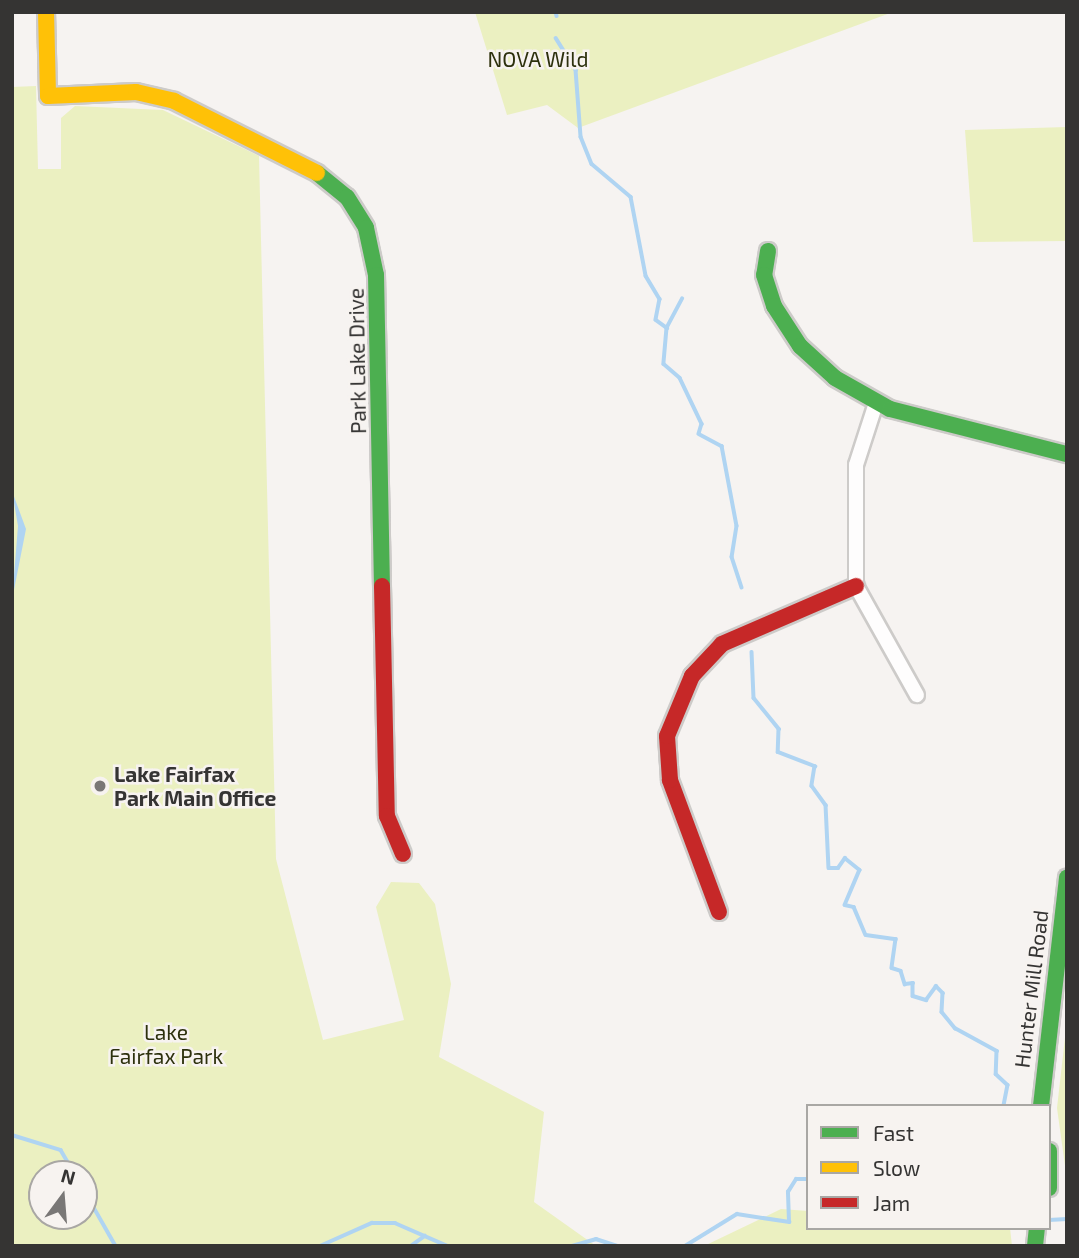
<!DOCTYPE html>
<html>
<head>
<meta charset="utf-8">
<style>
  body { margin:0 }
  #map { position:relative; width:1079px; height:1258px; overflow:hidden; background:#f6f3f1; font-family:"Exo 2",sans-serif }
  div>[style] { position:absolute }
  .green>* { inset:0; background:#ebf0c1 }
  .water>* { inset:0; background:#afd4f2 }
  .stream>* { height:3.5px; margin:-1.75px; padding:0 1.75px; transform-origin:1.75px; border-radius:1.75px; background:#afd4f2 }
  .roads { filter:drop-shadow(2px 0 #cdcbc9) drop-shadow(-2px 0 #cdcbc9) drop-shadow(0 2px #cdcbc9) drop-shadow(0 -2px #cdcbc9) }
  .street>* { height:14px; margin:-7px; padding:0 7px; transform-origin:7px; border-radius:7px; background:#fefdfd }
  .fast>* { height:16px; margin:-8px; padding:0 8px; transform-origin:8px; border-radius:8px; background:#4caf50 }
  .slow>* { height:16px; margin:-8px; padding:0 8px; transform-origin:8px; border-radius:8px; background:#ffc107 }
  .jam>* { height:16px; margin:-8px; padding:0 8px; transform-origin:8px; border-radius:8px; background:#c62828 }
  .dots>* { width:19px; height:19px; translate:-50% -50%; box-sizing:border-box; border:4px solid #f7f3f0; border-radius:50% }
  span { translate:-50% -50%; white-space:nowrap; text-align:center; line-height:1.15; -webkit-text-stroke:5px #f7f3f0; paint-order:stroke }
  .park-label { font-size:21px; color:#2d310d }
  .street-label { font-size:21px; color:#353433 }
  .poi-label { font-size:21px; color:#353433; font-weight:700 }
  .left { translate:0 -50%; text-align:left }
  .frame { position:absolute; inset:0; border:14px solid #353433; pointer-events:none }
  .legend { position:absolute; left:806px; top:1104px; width:245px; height:126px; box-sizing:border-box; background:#f7f3f0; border:2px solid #a9a7a4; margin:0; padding:9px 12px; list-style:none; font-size:21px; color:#353433 }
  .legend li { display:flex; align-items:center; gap:14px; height:35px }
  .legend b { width:35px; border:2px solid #a9a7a4 }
  .north { position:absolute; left:28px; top:1160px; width:70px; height:70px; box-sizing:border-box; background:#f7f3f0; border:2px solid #a9a7a4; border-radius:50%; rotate:16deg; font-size:19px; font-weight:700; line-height:28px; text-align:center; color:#353433 }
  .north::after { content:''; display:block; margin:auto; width:24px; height:32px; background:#797776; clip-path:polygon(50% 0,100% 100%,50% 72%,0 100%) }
</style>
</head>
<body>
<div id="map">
  <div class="green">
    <div style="clip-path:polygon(475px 12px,893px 12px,578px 128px,547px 105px,507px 115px)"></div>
    <div style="clip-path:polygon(evenodd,36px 86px,38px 169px,61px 169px,61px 118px,75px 106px,163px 110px,259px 156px,276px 859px,323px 1040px,404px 1020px,376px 907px,391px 882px,419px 883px,435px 904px,451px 984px,439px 1057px,544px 1112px,534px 1202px,596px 1246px,12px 1246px,12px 87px,36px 86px,42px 1174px,84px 1174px,84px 1216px,42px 1216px,42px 1174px)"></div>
    <div style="clip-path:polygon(1067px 127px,1067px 241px,973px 242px,965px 130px)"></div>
    <div style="clip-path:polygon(1067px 1020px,1067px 1180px,1057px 1108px)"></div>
    <div style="clip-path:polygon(781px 1209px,808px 1211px,808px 1228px,1010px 1228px,1012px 1246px,704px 1246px)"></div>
  </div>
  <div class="water">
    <div style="clip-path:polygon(12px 491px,26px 529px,12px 600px,18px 526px)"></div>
  </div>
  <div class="stream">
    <div style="left:556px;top:12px;width:4px;rotate:76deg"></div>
    <div style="left:556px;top:38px;width:38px;rotate:58deg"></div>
    <div style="left:576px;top:70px;width:67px;rotate:85.7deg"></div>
    <div style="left:581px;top:137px;width:29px;rotate:68deg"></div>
    <div style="left:592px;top:164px;width:51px;rotate:40.2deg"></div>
    <div style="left:631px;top:197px;width:80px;rotate:79.2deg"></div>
    <div style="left:646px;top:276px;width:27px;rotate:59deg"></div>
    <div style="left:660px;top:299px;width:21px;rotate:101deg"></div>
    <div style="left:656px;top:320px;width:14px;rotate:36deg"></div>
    <div style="left:667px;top:328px;width:36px;rotate:95deg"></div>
    <div style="left:664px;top:364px;width:21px;rotate:41deg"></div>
    <div style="left:680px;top:378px;width:51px;rotate:64.4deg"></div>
    <div style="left:702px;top:424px;width:10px;rotate:107deg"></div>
    <div style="left:699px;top:434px;width:26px;rotate:28deg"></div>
    <div style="left:722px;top:446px;width:81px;rotate:79.4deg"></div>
    <div style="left:737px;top:526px;width:31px;rotate:99deg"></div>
    <div style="left:732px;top:557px;width:32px;rotate:72deg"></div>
    <div style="left:667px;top:327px;width:32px;rotate:-62deg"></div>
    <div style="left:752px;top:652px;width:46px;rotate:87.5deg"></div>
    <div style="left:754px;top:698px;width:40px;rotate:51deg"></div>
    <div style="left:779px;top:729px;width:23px;rotate:92deg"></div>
    <div style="left:778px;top:752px;width:40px;rotate:21deg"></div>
    <div style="left:815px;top:766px;width:20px;rotate:99deg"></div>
    <div style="left:812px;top:786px;width:24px;rotate:54deg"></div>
    <div style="left:826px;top:805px;width:63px;rotate:87.3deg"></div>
    <div style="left:829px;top:868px;width:9px"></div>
    <div style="left:838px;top:868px;width:12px;rotate:-55deg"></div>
    <div style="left:845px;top:858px;width:19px;rotate:39deg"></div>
    <div style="left:860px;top:870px;width:38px;rotate:113deg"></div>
    <div style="left:845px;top:905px;width:9px;rotate:13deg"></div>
    <div style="left:854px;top:907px;width:30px;rotate:67deg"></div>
    <div style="left:866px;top:935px;width:30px;rotate:8deg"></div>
    <div style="left:896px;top:939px;width:29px;rotate:98deg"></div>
    <div style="left:892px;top:968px;width:9px;rotate:18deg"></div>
    <div style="left:901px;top:971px;width:14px;rotate:73deg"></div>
    <div style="left:905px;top:984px;width:8px;rotate:-7deg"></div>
    <div style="left:913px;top:983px;width:13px;rotate:90deg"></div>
    <div style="left:913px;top:996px;width:14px;rotate:17deg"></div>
    <div style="left:926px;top:1000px;width:17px;rotate:-54deg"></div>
    <div style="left:936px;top:986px;width:10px;rotate:45deg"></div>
    <div style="left:943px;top:993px;width:19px;rotate:93deg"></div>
    <div style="left:942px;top:1012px;width:21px;rotate:51deg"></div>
    <div style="left:955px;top:1028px;width:48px;rotate:28.7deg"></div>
    <div style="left:997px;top:1051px;width:23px;rotate:92deg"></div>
    <div style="left:996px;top:1074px;width:16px;rotate:43deg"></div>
    <div style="left:1008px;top:1085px;width:21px;rotate:101deg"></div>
    <div style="left:12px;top:1135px;width:51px;rotate:17deg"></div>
    <div style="left:61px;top:1150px;width:28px;rotate:60deg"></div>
    <div style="left:84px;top:1190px;width:64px;rotate:60.3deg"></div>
    <div style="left:1049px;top:1220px;width:18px;rotate:-3deg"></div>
    <div style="left:320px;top:1246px;width:57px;rotate:-23.9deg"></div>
    <div style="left:372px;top:1223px;width:23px"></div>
    <div style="left:395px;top:1223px;width:58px;rotate:23.5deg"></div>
    <div style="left:411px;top:1246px;width:17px;rotate:-36deg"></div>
    <div style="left:572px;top:1246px;width:25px;rotate:-16deg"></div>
    <div style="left:596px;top:1239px;width:23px;rotate:18deg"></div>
    <div style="left:685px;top:1246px;width:61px;rotate:-31.6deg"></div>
    <div style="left:737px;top:1214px;width:53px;rotate:8.7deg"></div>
    <div style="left:789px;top:1222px;width:30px;rotate:-92deg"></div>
    <div style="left:788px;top:1192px;width:15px;rotate:-58deg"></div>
    <div style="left:796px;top:1179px;width:12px"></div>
  </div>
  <div class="roads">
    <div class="street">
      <div style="left:876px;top:403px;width:65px;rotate:107.9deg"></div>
      <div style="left:856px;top:465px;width:121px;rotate:90deg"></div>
      <div style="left:856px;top:586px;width:125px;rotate:60.8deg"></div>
    </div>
    <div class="fast">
      <div style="left:317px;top:173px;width:38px;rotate:39deg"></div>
      <div style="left:347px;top:197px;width:36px;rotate:58deg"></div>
      <div style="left:366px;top:228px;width:48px;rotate:78deg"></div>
      <div style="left:376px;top:275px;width:311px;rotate:88.9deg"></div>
      <div style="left:768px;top:251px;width:24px;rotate:99deg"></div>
      <div style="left:764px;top:275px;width:33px;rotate:72deg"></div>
      <div style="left:774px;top:306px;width:48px;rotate:57deg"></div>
      <div style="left:800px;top:346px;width:47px;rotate:42.4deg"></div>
      <div style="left:835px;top:378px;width:63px;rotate:29.4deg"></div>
      <div style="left:890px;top:409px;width:183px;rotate:14.3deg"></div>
      <div style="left:1041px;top:1106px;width:230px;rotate:-83.5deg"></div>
      <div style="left:1049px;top:1151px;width:37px;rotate:90deg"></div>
      <div style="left:1035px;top:1246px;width:18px;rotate:-84deg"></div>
    </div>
    <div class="slow">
      <div style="left:46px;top:12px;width:84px;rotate:88.6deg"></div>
      <div style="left:48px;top:96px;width:88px;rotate:-2.6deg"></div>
      <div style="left:136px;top:92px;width:39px;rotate:13deg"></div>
      <div style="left:174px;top:101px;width:160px;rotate:26.7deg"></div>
    </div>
    <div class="jam">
      <div style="left:382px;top:586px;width:230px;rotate:88.8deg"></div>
      <div style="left:387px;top:816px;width:41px;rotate:67.2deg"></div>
      <div style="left:719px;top:912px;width:141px;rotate:-110.4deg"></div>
      <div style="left:670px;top:780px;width:44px;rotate:-93.9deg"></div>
      <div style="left:667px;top:736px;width:65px;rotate:-67.4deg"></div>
      <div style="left:692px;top:676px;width:44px;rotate:-46.8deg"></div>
      <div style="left:722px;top:644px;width:146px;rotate:-23.4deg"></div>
    </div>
  </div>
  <div class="dots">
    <div style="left:100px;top:786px;background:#797776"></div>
  </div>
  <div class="park-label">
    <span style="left:538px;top:59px">NOVA Wild</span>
    <span style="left:166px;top:1044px">Lake<br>Fairfax Park</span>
  </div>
  <div class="street-label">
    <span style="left:357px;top:361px;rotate:-91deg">Park Lake Drive</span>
    <span style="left:1031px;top:989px;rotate:-83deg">Hunter Mill Road</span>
  </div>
  <div class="poi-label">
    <span class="left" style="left:114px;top:786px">Lake Fairfax<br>Park Main Office</span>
  </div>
  <div class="frame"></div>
  <ul class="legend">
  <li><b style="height:9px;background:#4caf50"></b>Fast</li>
  <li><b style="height:9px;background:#ffc107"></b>Slow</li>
  <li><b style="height:9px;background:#c62828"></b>Jam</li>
  </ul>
  <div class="north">N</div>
</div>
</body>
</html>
